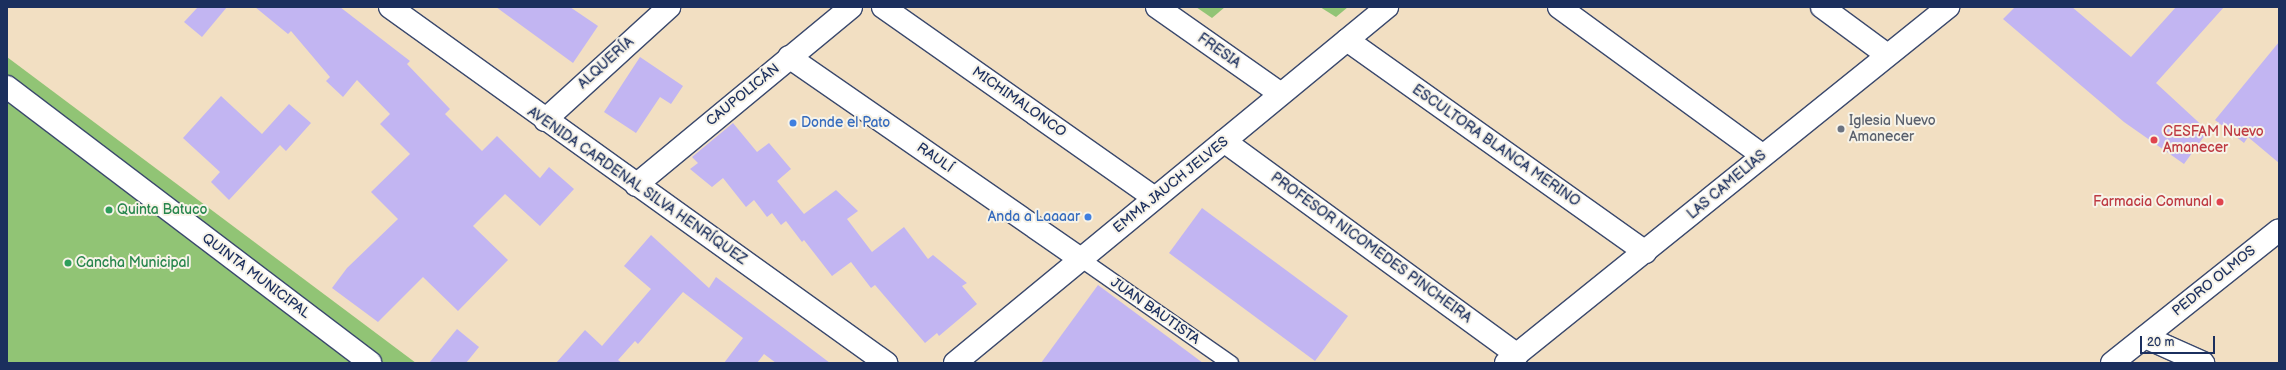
<!DOCTYPE html>
<html>
<head>
<meta charset="utf-8">
<style>
  body { margin:0 }
  #map { position:relative; width:2286px; height:370px; overflow:hidden; background:#f2dfc2; font-family:"Balsamiq Sans",sans-serif }
  div>[style] { position:absolute }
  .green>* { inset:0; background:#91c475 }
  .building>* { inset:0; background:#c2b5f2 }
  .roads { filter:drop-shadow(1px 0 #3b496d) drop-shadow(-1px 0 #3b496d) drop-shadow(0 1px #3b496d) drop-shadow(0 -1px #3b496d) }
  .service>* { height:15px; margin:-7.5px; padding:0 7.5px; transform-origin:7.5px; border-radius:7.5px; background:#fff }
  .minor>* { height:22px; margin:-11px; padding:0 11px; transform-origin:11px; border-radius:11px; background:#fff }
  .tertiary>* { height:22px; margin:-11px; padding:0 11px; transform-origin:11px; border-radius:11px; background:#fff }
  .dots>* { width:11px; height:11px; translate:-50% -50%; box-sizing:border-box; border:2px solid #f7f3e8; border-radius:50% }
  span { translate:-50% -50%; white-space:nowrap; text-align:center; line-height:1.15; -webkit-text-stroke:4px #f7f3e8; paint-order:stroke }
  .street-label { font-size:14px; color:#1b2f5e }
  .worship-label { font-size:14px; color:#5b616d }
  .left { translate:0 -50%; text-align:left }
  .shop-label { font-size:14px; color:#366cbe }
  .right { translate:-100% -50%; text-align:right }
  .health-label { font-size:14px; color:#be3a42 }
  .leisure-label { font-size:14px; color:#27864d }
  .frame { position:absolute; inset:0; border:8px solid #1b2f5e; pointer-events:none }
  .scale { position:absolute; left:2140px; top:336px; width:75px; height:18px; box-sizing:border-box; border:2px solid #1b2f5e; border-top:0; padding-left:5px; font-size:12px; line-height:14px; white-space:nowrap; color:#1b2f5e; -webkit-text-stroke:3px #f7f3e8; paint-order:stroke }
</style>
</head>
<body>
<div id="map">
  <div class="green">
    <div style="clip-path:polygon(1196px 7px,1225px 7px,1212px 18px)"></div>
    <div style="clip-path:polygon(1320px 7px,1348px 7px,1336px 17px)"></div>
    <div style="clip-path:polygon(7px 57px,416px 363px,7px 363px)"></div>
  </div>
  <div class="building">
    <div style="clip-path:polygon(198px 7px,227px 7px,202px 37px,184px 22px)"></div>
    <div style="clip-path:polygon(255px 7px,340px 7px,410px 61px,407px 64px,450px 109px,445px 114px,482px 151px,497px 136px,540px 178px,549px 167px,574px 189px,540px 226px,505px 194px,473px 226px,508px 260px,458px 311px,423px 277px,378px 322px,332px 288px,347px 268px,398px 219px,371px 192px,410px 154px,380px 124px,390px 114px,357px 80px,343px 97px,326px 81px,330px 77px,291px 31px,288px 34px)"></div>
    <div style="clip-path:polygon(496px 7px,570px 7px,598px 26px,573px 63px)"></div>
    <div style="clip-path:polygon(2015px 7px,2072px 7px,2131px 57px,2176px 7px,2224px 7px,2156px 83px,2208px 131px,2184px 164px,2124px 122px,2003px 19px)"></div>
    <div style="clip-path:polygon(2279px 42px,2279px 163px,2248px 137px,2244px 143px,2215px 120px)"></div>
    <div style="clip-path:polygon(640px 57px,683px 86px,671px 104px,660px 97px,636px 133px,604px 112px)"></div>
    <div style="clip-path:polygon(221px 96px,262px 134px,289px 104px,311px 123px,286px 151px,280px 145px,229px 200px,211px 182px,220px 172px,183px 138px)"></div>
    <div style="clip-path:polygon(733px 123px,757px 152px,769px 143px,791px 169px,777px 181px,804px 214px,836px 190px,858px 211px,847px 219px,872px 252px,904px 227px,928px 259px,933px 255px,967px 283px,962px 286px,977px 304px,939px 336px,937px 333px,925px 343px,875px 285px,871px 288px,851px 262px,832px 276px,804px 240px,802px 242px,786px 221px,781px 225px,772px 213px,767px 217px,754px 200px,746px 207px,723px 178px,712px 187px,690px 169px,698px 163px,692px 157px)"></div>
    <div style="clip-path:polygon(1202px 208px,1348px 316px,1315px 361px,1169px 253px)"></div>
    <div style="clip-path:polygon(651px 235px,709px 288px,716px 277px,830px 363px,776px 363px,764px 354px,757px 363px,724px 363px,743px 338px,683px 292px,638px 344px,635px 341px,618px 360px,622px 363px,556px 363px,585px 330px,602px 346px,651px 289px,624px 266px)"></div>
    <div style="clip-path:polygon(1098px 285px,1203px 363px,1041px 363px)"></div>
    <div style="clip-path:polygon(457px 329px,479px 347px,466px 363px,429px 363px)"></div>
  </div>
  <div class="roads">
    <div class="service">
      <div style="left:1081px;top:259px;width:182px;rotate:34.9deg"></div>
    </div>
    <div class="minor">
      <div style="left:883px;top:7px;width:332px;rotate:35.1deg"></div>
      <div style="left:1157px;top:7px;width:151px;rotate:35.1deg"></div>
      <div style="left:1559px;top:7px;width:251px;rotate:36.1deg"></div>
      <div style="left:1822px;top:7px;width:79px;rotate:36.3deg"></div>
      <div style="left:1347px;top:40px;width:366px;rotate:35.4deg"></div>
      <div style="left:789px;top:57px;width:355px;rotate:34.7deg"></div>
      <div style="left:7px;top:87px;width:456px;rotate:37.2deg"></div>
      <div style="left:545px;top:120px;width:168px;rotate:-42.3deg"></div>
      <div style="left:1224px;top:141px;width:363px;rotate:36.1deg"></div>
      <div style="left:636px;top:185px;width:279px;rotate:-39.6deg"></div>
      <div style="left:2145px;top:337px;width:64px;rotate:24.1deg"></div>
      <div style="left:955px;top:363px;width:560px;rotate:-39.49deg"></div>
      <div style="left:1506px;top:363px;width:568px;rotate:-38.85deg"></div>
      <div style="left:2112px;top:363px;width:213px;rotate:-38.5deg"></div>
    </div>
    <div class="tertiary">
      <div style="left:390px;top:7px;width:611px;rotate:35.67deg"></div>
    </div>
  </div>
  <div class="dots">
    <div style="left:793px;top:123px;background:#3f7fe0"></div>
    <div style="left:1841px;top:129px;background:#6b7280"></div>
    <div style="left:2154px;top:140px;background:#e0444e"></div>
    <div style="left:2220px;top:202px;background:#e0444e"></div>
    <div style="left:109px;top:210px;background:#2e9e5b"></div>
    <div style="left:1088px;top:217px;background:#3f7fe0"></div>
    <div style="left:68px;top:263px;background:#2e9e5b"></div>
  </div>
  <div class="street-label">
    <span style="left:1219px;top:51px;rotate:35deg">FRESIA</span>
    <span style="left:606px;top:63px;rotate:-42deg">ALQUERÍA</span>
    <span style="left:743px;top:95px;rotate:-39deg">CAUPOLICÁN</span>
    <span style="left:1019px;top:102px;rotate:35deg">MICHIMALONCO</span>
    <span style="left:1496px;top:146px;rotate:35deg">ESCULTORA BLANCA MERINO</span>
    <span style="left:935px;top:158px;rotate:35deg">RAULÍ</span>
    <span style="left:1171px;top:185px;rotate:-39deg">EMMA JAUCH JELVES</span>
    <span style="left:1727px;top:185px;rotate:-40deg">LAS CAMELIAS</span>
    <span style="left:637px;top:186px;rotate:35deg">AVENIDA CARDENAL SILVA HENRÍQUEZ</span>
    <span style="left:1371px;top:248px;rotate:36deg">PROFESOR NICOMEDES PINCHEIRA</span>
    <span style="left:256px;top:276px;rotate:37deg">QUINTA MUNICIPAL</span>
    <span style="left:2214px;top:281px;rotate:-39deg">PEDRO OLMOS</span>
    <span style="left:1155px;top:311px;rotate:35deg">JUAN BAUTISTA</span>
  </div>
  <div class="worship-label">
    <span class="left" style="left:1849px;top:129px">Iglesia Nuevo<br>Amanecer</span>
  </div>
  <div class="shop-label">
    <span class="left" style="left:801px;top:123px">Donde el Pato</span>
    <span class="right" style="left:1080px;top:217px">Anda a Laaaar</span>
  </div>
  <div class="health-label">
    <span class="left" style="left:2163px;top:140px">CESFAM Nuevo<br>Amanecer</span>
    <span class="right" style="left:2212px;top:202px">Farmacia Comunal</span>
  </div>
  <div class="leisure-label">
    <span class="left" style="left:117px;top:210px">Quinta Batuco</span>
    <span class="left" style="left:76px;top:263px">Cancha Municipal</span>
  </div>
  <div class="frame"></div>
  <div class="scale">20 m</div>
</div>
</body>
</html>
